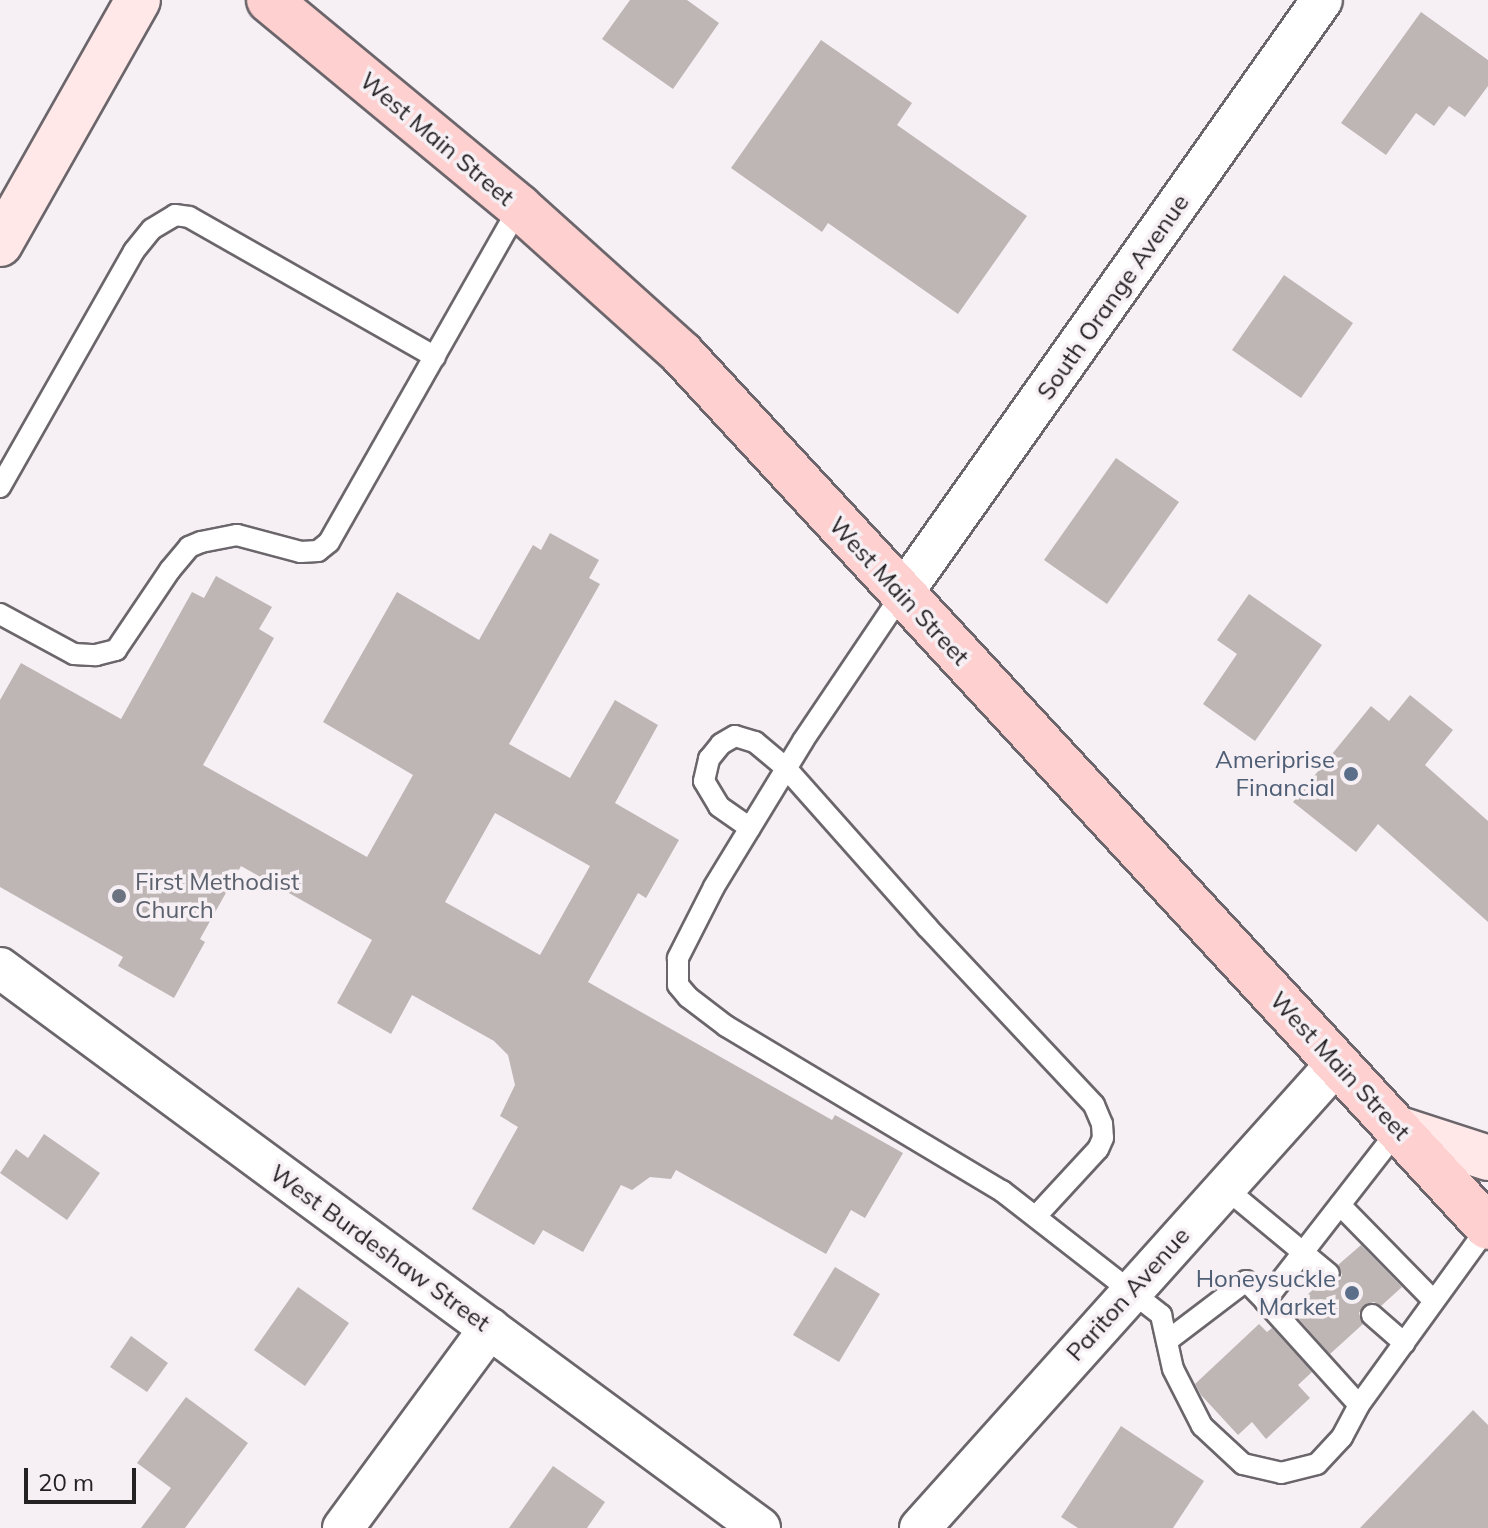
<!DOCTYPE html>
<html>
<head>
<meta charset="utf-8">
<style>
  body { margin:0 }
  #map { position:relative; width:1488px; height:1528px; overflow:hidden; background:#f6f0f5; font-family:Mulish,sans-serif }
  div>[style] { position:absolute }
  .building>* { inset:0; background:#beb6b5 }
  .roads { filter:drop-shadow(2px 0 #6b666b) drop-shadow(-2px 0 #6b666b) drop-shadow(0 2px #6b666b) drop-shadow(0 -2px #6b666b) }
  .lane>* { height:20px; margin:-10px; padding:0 10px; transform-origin:10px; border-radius:10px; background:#fff }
  .street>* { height:40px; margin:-20px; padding:0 20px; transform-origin:20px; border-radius:20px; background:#fff }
  .secondary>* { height:44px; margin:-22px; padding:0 22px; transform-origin:22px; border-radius:22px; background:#ffe8e7 }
  .primary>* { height:44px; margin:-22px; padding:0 22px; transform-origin:22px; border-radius:22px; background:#fed0cf }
  .dots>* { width:22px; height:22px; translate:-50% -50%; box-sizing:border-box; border:4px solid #f6f0f5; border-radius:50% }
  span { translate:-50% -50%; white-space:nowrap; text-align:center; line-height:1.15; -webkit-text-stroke:7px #f6f0f5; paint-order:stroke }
  .street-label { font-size:24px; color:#252224 }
  .service-label { font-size:24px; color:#4e5e75 }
  .right { translate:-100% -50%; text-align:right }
  .worship-label { font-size:24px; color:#5b616d }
  .left { translate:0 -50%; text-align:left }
  .scale { position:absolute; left:24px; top:1468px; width:112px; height:36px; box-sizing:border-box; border:4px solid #252224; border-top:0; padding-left:10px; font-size:24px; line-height:28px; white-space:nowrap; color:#252224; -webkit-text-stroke:6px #f6f0f5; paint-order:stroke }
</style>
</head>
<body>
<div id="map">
  <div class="building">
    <div style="clip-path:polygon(630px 0,687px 0,719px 23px,673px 89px,602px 39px)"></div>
    <div style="clip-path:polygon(1421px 12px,1488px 60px,1488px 86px,1465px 117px,1449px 106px,1434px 126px,1416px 113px,1386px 155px,1341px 123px)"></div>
    <div style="clip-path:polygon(821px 40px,912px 103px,897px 125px,1027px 216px,958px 314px,828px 223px,822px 232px,731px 168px)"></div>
    <div style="clip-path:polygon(1284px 275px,1353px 323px,1301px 398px,1232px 350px)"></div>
    <div style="clip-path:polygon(1116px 458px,1179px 502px,1107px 604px,1044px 560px)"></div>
    <div style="clip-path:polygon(evenodd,550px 533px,599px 560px,589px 578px,600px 584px,509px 744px,570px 778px,615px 700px,658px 725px,615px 803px,679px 840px,646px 898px,638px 893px,588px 982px,832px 1120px,835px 1115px,903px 1153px,865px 1218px,851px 1210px,826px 1254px,676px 1170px,671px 1179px,650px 1177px,632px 1190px,621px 1185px,583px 1252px,543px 1230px,534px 1245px,472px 1209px,518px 1127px,500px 1116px,515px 1085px,508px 1055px,494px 1041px,412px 995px,391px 1034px,337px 1003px,372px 940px,241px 866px,200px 939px,205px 942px,174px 998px,118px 966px,123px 957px,0 887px,0 700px,21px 663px,121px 719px,192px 592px,204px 598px,216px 576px,272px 607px,259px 629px,274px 638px,203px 765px,367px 857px,413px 775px,323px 722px,397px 592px,479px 640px,533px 545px,541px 550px,550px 533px,495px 813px,590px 866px,540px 955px,445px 902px,495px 813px)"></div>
    <div style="clip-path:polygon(1249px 594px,1322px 645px,1255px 741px,1203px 704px,1237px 654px,1217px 640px)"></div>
    <div style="clip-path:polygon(1410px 695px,1453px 730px,1425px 765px,1488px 821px,1488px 922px,1378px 824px,1356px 852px,1293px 802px,1371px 706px,1389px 721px)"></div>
    <div style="clip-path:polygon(44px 1134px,100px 1173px,67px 1220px,0 1173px,16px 1149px,28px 1158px)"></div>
    <div style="clip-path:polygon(1361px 1245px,1402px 1287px,1381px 1306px,1374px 1302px,1363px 1306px,1359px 1313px,1363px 1324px,1330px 1354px,1291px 1310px,1320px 1283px,1328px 1287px,1338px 1283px,1342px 1275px,1338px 1265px)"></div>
    <div style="clip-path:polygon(835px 1267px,880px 1294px,839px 1362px,793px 1335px)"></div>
    <div style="clip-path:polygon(298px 1287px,349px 1323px,305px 1386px,254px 1350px)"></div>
    <div style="clip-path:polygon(1259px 1324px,1267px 1332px,1272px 1328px,1312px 1372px,1298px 1385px,1310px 1398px,1266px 1439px,1252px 1422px,1238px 1435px,1201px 1395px,1195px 1384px)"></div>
    <div style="clip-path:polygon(131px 1336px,168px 1363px,147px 1392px,110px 1367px)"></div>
    <div style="clip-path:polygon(186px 1397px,248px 1443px,185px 1528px,141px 1528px,171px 1488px,137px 1463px)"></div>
    <div style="clip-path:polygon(1473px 1410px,1488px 1425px,1488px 1528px,1360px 1528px)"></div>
    <div style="clip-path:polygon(1121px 1426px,1204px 1481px,1173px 1528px,1078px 1528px,1061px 1517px)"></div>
    <div style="clip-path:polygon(553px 1466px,605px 1502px,587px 1528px,509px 1528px)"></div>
  </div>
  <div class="roads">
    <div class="lane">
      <div style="left:0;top:487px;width:271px;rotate:-60.4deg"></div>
      <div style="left:134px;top:251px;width:28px;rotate:-51deg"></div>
      <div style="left:152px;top:229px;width:27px;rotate:-31deg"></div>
      <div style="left:175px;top:215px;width:14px;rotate:8deg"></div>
      <div style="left:189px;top:217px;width:283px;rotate:29.6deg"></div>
      <div style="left:902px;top:594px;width:177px;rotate:124deg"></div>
      <div style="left:803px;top:741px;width:171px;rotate:121.4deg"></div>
      <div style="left:714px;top:887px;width:80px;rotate:116.9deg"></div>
      <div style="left:678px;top:958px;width:27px;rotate:90deg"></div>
      <div style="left:678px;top:985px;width:16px;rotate:50deg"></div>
      <div style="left:688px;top:997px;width:48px;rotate:37.3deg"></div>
      <div style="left:726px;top:1026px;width:322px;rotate:30.9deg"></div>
      <div style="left:1002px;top:1191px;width:202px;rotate:37.9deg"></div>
      <div style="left:1161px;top:1315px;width:55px;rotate:77.5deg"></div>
      <div style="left:1173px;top:1369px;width:64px;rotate:63deg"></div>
      <div style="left:1202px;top:1426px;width:56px;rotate:42.8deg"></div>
      <div style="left:1243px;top:1464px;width:39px;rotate:13deg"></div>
      <div style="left:1281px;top:1473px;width:37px;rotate:-14deg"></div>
      <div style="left:1317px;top:1464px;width:37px;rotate:-47deg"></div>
      <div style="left:1342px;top:1437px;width:36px;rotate:-62deg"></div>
      <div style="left:0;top:614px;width:84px;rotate:28.4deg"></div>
      <div style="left:74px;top:654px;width:22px;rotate:3deg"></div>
      <div style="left:96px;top:655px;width:21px;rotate:-14deg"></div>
      <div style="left:116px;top:650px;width:97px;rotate:-56deg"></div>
      <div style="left:170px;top:570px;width:30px;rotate:-50deg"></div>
      <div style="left:189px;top:547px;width:13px;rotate:-23deg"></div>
      <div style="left:201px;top:542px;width:37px;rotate:-11deg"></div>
      <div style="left:237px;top:535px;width:66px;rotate:14.9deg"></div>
      <div style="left:301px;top:552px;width:17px;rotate:-3deg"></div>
      <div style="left:318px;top:551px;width:14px;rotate:-39deg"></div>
      <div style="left:329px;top:542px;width:385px;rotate:-60.4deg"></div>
      <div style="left:750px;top:828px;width:38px;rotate:-145deg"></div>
      <div style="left:719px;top:806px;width:29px;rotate:-121deg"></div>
      <div style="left:704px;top:781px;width:23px;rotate:-77deg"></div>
      <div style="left:709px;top:759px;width:19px;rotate:-51deg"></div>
      <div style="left:721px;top:744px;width:16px;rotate:-30deg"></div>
      <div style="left:735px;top:736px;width:21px;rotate:17deg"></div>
      <div style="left:755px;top:742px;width:40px;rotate:40deg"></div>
      <div style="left:786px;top:768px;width:213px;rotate:48.4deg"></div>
      <div style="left:927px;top:927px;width:244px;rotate:46.8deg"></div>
      <div style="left:1094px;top:1105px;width:21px;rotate:67deg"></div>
      <div style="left:1102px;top:1124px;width:14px;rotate:86deg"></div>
      <div style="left:1103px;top:1138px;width:12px;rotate:114deg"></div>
      <div style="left:1098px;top:1149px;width:90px;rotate:132.7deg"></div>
      <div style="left:1399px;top:1129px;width:218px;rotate:127.9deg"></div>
      <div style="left:1265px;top:1301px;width:140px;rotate:47.9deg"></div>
      <div style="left:1359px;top:1405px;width:220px;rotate:-54.1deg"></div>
      <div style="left:1224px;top:1187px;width:136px;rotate:39.6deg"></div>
      <div style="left:1340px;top:1205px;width:134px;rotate:45.6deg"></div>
      <div style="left:1372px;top:1315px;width:43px;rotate:41.2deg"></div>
      <div style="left:1167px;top:1341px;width:99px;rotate:-37.2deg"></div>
      <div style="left:1246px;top:1281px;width:28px;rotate:46deg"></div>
    </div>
    <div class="street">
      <div style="left:902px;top:594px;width:727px;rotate:-54.74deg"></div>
      <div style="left:0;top:968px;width:944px;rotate:36.38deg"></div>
      <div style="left:343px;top:1528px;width:248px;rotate:-53.7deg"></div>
      <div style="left:920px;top:1528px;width:626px;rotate:-48.11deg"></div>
    </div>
    <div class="secondary">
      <div style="left:0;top:244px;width:280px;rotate:-60.5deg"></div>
      <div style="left:1399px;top:1129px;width:94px;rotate:18deg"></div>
    </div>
    <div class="primary">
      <div style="left:269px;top:0;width:325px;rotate:39.6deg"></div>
      <div style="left:519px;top:207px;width:219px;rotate:42deg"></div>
      <div style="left:682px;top:354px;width:1188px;rotate:47.29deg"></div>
    </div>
  </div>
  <div class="dots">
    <div style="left:1351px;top:774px;background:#5c6f8a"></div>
    <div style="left:119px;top:896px;background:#6b7280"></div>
    <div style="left:1352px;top:1293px;background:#5c6f8a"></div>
  </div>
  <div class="street-label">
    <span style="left:437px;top:139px;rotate:40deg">West Main Street</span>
    <span style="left:1113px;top:297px;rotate:-55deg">South Orange Avenue</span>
    <span style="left:899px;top:591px;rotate:47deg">West Main Street</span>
    <span style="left:1340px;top:1066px;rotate:47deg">West Main Street</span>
    <span style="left:380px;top:1248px;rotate:36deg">West Burdeshaw Street</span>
    <span style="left:1128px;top:1294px;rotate:-48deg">Pariton Avenue</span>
  </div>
  <div class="service-label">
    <span class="right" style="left:1335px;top:774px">Ameriprise<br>Financial</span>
    <span class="right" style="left:1336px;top:1293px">Honeysuckle<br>Market</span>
  </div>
  <div class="worship-label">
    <span class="left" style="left:135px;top:896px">First Methodist<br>Church</span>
  </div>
  <div class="scale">20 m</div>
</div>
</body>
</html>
